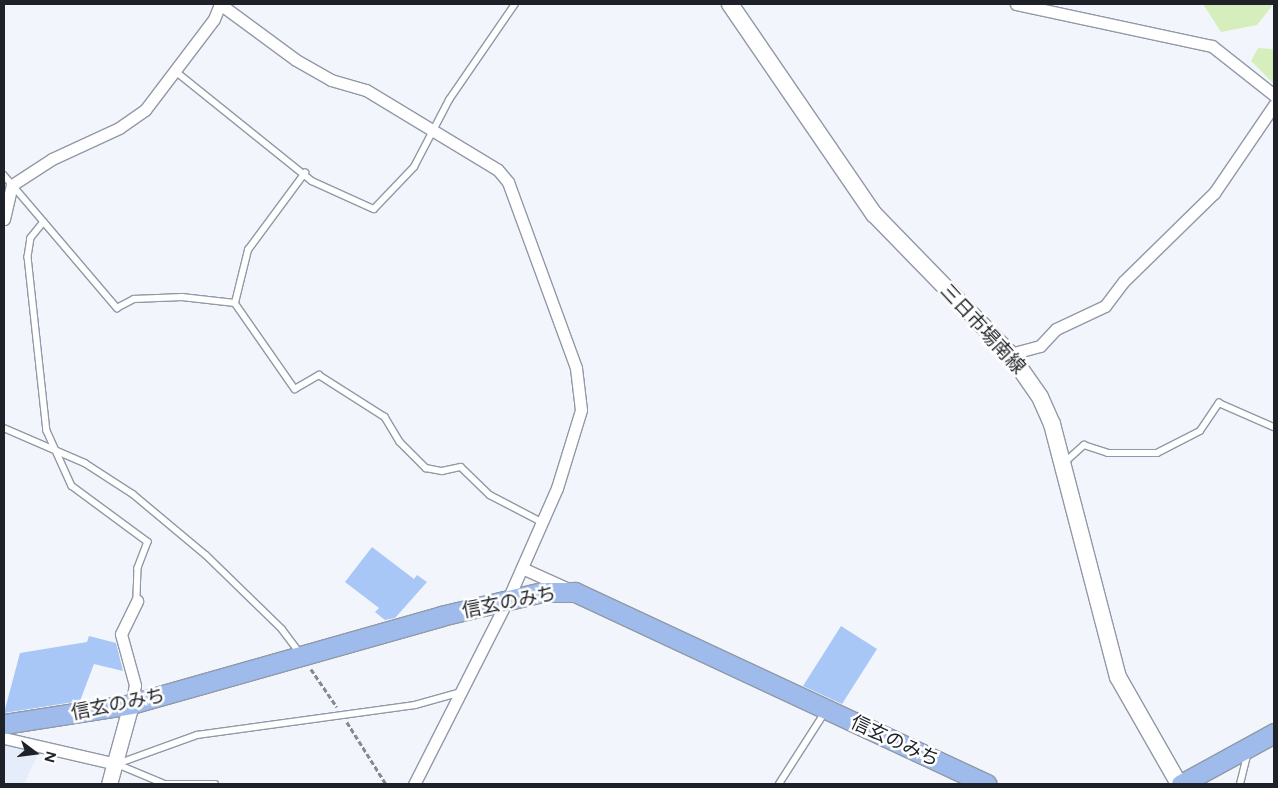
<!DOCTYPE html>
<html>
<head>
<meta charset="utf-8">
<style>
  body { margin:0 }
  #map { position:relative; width:1278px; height:788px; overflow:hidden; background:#f2f6fc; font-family:Figtree,"Noto Sans JP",sans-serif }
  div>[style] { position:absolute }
  .built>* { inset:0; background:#e5edfb }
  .green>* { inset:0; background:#d6eebb }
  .building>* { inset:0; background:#a8c6f6 }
  .path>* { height:2.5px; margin-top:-1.25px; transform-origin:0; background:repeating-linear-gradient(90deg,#86898f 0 5px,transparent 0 7.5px) }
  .roads { filter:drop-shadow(1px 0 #9199a7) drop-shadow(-1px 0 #9199a7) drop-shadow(0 1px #9199a7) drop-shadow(0 -1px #9199a7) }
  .service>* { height:5.5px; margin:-2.75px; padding:0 2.75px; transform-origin:2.75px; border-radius:2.75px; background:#fff }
  .minor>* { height:11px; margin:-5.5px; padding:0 5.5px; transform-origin:5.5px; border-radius:5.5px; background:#fff }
  .tertiary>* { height:15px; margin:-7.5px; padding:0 7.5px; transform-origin:7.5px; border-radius:7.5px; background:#fff }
  .secondary>* { height:16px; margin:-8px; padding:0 8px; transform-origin:8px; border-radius:8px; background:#fff }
  .primary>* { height:19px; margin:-9.5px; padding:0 9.5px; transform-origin:9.5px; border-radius:9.5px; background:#9ebbec }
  span { translate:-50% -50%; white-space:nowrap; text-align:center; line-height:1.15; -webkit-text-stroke:5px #fff; paint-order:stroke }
  .street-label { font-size:19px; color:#1e2127 }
  .frame { position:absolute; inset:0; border:5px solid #1e2127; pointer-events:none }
  .north { position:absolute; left:10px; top:728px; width:50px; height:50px; -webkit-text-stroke:4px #fff; paint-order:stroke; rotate:105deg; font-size:14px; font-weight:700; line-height:20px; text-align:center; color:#1e2127 }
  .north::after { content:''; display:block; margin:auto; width:18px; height:22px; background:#1e2127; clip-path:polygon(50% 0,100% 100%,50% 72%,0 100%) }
</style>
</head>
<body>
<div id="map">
  <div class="built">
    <div style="clip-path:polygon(4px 738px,43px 744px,24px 784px,4px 784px)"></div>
  </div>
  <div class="green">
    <div style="clip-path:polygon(1203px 4px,1271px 4px,1272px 6px,1257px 25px,1221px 32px)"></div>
    <div style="clip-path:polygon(1258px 48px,1274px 49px,1274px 84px,1251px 61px)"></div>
  </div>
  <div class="building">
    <div style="clip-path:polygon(372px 547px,414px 579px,417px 575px,427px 582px,395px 618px,385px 620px,375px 612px,379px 608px,345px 582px)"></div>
    <div style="clip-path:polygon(841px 626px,877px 649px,842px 704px,803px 686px)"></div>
    <div style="clip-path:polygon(89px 636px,116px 643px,123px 671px,94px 664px,80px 701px,4px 713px,20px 653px,87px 642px)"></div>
  </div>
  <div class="path">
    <div style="left:311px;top:669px;width:46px;rotate:55.6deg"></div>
    <div style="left:347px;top:722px;width:73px;rotate:57.8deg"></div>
  </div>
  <div class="roads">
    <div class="service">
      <div style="left:174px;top:70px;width:177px;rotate:38.8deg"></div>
      <div style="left:312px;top:181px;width:68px;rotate:24.3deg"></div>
      <div style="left:374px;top:209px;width:58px;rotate:-46.4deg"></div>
      <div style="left:414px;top:167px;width:76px;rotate:-62.4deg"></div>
      <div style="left:449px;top:100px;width:116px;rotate:-55.5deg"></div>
      <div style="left:4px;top:175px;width:175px;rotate:49.6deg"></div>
      <div style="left:117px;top:308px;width:19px;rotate:-28deg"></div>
      <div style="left:134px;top:299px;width:48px;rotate:-2.4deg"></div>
      <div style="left:182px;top:297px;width:53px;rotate:6.5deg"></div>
      <div style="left:235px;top:303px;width:105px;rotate:55.1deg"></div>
      <div style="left:295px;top:389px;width:28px;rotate:-30deg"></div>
      <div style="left:319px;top:375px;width:78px;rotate:32.5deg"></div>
      <div style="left:385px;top:417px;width:29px;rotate:59deg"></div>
      <div style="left:400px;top:442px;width:37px;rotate:45deg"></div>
      <div style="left:426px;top:468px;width:16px;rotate:11deg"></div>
      <div style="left:442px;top:471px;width:19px;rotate:-12deg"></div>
      <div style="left:461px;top:467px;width:40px;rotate:44deg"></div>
      <div style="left:490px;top:495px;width:56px;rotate:27.5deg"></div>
      <div style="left:44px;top:222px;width:21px;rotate:129deg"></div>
      <div style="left:31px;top:238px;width:19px;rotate:99deg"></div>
      <div style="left:28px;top:257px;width:175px;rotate:83.8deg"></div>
      <div style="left:47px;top:431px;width:60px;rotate:65.6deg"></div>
      <div style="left:72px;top:486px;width:94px;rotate:36.4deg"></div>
      <div style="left:148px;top:542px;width:28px;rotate:111deg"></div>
      <div style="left:138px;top:568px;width:33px;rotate:92deg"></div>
      <div style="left:235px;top:303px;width:55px;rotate:-76.2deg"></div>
      <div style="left:248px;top:250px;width:96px;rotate:-53.5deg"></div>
      <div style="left:4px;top:428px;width:88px;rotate:23.4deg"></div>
      <div style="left:85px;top:463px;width:57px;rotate:32.9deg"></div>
      <div style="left:133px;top:494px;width:95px;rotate:39.9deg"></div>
      <div style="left:206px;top:555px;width:106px;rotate:44.2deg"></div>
      <div style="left:282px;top:629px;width:30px;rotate:53deg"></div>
      <div style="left:1064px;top:463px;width:27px;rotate:-42deg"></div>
      <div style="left:1084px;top:445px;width:25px;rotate:18deg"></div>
      <div style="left:1108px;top:453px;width:49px"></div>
      <div style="left:1157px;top:453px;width:48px;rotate:-27.1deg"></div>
      <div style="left:1200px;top:431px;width:34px;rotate:-56deg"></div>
      <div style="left:1219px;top:403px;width:60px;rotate:23.6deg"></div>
      <div style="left:117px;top:764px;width:85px;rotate:-19.9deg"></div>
      <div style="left:197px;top:735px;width:220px;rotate:-7.8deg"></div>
      <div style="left:415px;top:705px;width:45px;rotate:-15.6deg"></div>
      <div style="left:117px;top:764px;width:52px;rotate:22.6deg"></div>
      <div style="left:165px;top:784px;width:50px"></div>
      <div style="left:779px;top:784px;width:85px;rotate:-57.4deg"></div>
      <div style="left:1240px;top:784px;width:33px;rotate:-76deg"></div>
    </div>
    <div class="minor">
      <div style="left:220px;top:4px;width:94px;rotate:36.4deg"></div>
      <div style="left:296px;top:60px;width:40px;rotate:29.7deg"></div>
      <div style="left:331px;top:80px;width:36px;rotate:16deg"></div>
      <div style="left:366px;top:90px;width:154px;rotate:31.2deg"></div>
      <div style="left:498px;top:170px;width:16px;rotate:50deg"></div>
      <div style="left:508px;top:182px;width:198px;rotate:69.9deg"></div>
      <div style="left:576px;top:368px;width:42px;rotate:83.2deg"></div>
      <div style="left:581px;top:410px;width:82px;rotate:107.1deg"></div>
      <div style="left:557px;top:488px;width:121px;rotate:113.8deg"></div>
      <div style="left:508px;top:599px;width:208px;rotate:116.9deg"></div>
      <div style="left:1016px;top:4px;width:200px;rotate:12.1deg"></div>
      <div style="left:1212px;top:46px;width:79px;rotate:38.3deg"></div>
      <div style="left:4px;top:219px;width:35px;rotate:-77deg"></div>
      <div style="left:12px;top:185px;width:48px;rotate:-33deg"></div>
      <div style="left:52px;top:159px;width:74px;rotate:-24.8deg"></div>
      <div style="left:119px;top:128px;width:32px;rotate:-35deg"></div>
      <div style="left:145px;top:110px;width:114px;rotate:-52.8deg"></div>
      <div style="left:214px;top:19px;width:16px;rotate:-68deg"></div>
      <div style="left:1010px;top:354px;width:31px;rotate:-15deg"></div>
      <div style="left:1040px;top:346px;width:23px;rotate:-47deg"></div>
      <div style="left:1056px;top:329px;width:54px;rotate:-25.1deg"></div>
      <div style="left:1105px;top:306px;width:31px;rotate:-53deg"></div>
      <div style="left:1124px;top:281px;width:126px;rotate:-44.4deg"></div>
      <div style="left:1214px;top:193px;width:107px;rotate:-55.7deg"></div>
      <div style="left:522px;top:568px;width:48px;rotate:24.4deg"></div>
      <div style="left:131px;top:704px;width:19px;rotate:-78deg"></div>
      <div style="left:135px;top:685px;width:53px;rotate:-105.4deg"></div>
      <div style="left:121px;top:634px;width:37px;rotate:-64deg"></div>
      <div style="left:4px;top:738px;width:116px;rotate:13deg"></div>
    </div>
    <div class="tertiary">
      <div style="left:109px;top:784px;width:83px;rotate:-74.6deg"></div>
    </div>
    <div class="secondary">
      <div style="left:730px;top:4px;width:255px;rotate:55.6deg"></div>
      <div style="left:874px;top:214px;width:195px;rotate:45.8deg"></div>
      <div style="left:1010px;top:354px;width:52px;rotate:55.1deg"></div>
      <div style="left:1040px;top:397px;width:30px;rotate:66deg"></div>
      <div style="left:1052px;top:424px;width:261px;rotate:75.4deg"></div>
      <div style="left:1118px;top:677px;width:123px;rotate:60.3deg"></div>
    </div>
    <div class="primary">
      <div style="left:4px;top:724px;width:129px;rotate:-8.9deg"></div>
      <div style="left:131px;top:704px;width:322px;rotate:-15.8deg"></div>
      <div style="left:441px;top:616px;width:104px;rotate:-13.4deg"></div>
      <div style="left:542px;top:592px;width:33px"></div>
      <div style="left:575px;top:592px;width:454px;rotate:25deg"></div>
      <div style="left:1181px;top:784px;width:106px;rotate:-28.7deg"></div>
    </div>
  </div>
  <div class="street-label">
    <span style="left:983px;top:329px;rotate:47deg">三日市場南線</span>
    <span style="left:509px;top:602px;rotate:-11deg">信玄のみち</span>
    <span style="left:118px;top:704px;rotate:-11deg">信玄のみち</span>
    <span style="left:895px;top:741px;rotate:25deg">信玄のみち</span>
  </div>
  <div class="frame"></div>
  <div class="north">N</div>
</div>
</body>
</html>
